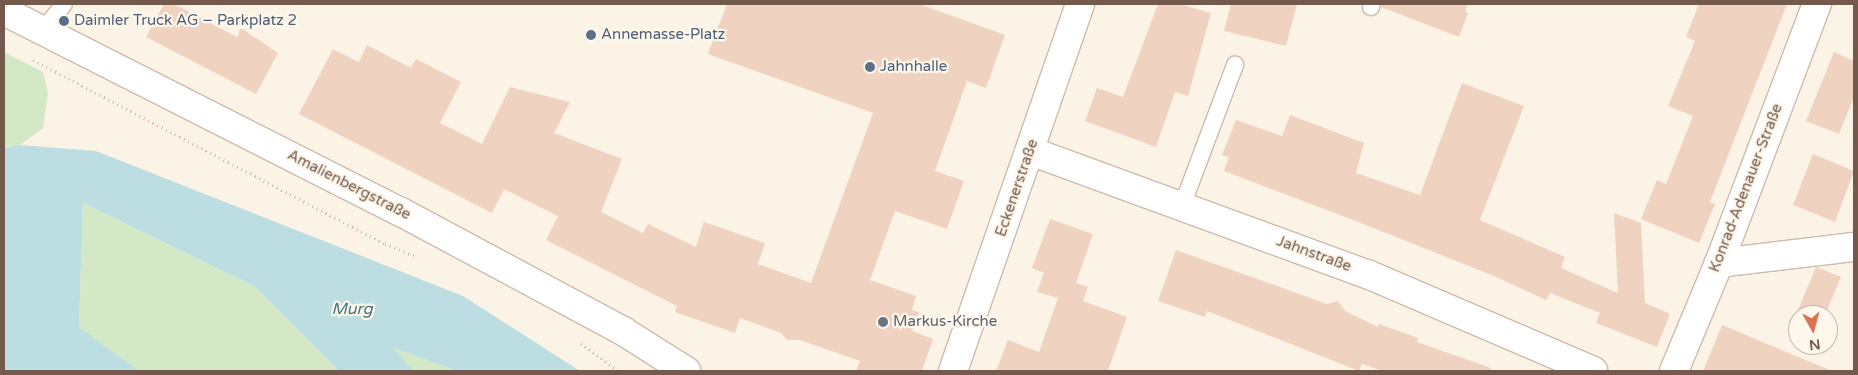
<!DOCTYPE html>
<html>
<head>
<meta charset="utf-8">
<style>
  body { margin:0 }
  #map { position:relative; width:1858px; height:375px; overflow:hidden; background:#fbf3e6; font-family:"Varela Round",sans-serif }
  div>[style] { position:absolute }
  .green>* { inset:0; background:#d3e8c5 }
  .water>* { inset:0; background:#bcdee3 }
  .building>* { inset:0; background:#efd2c0 }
  .path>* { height:3px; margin-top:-1.5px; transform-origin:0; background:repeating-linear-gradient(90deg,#d3b6a3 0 1px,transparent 0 5px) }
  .roads { filter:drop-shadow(1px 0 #ccbbad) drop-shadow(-1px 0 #ccbbad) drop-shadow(0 1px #ccbbad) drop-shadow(0 -1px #ccbbad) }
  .service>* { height:16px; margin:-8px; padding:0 8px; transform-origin:8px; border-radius:8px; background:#fff }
  .minor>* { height:28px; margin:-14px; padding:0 14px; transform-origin:14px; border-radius:14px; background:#fff }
  .dots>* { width:14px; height:14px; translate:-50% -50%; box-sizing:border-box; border:2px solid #fef7ec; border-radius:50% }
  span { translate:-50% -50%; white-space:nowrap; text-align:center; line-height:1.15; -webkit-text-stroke:4.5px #fef7ec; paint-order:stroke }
  .service-label { font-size:15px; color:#4e5e75 }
  .left { translate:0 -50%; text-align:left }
  .street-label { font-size:15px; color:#735a4c }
  .worship-label { font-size:15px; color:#5b616d }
  .water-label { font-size:16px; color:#44747e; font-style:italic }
  .frame { position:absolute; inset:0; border:5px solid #735a4c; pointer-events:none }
  .north { position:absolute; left:1788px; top:305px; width:50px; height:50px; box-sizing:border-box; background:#fef7ec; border:1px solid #c6b8ac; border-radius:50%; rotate:173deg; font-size:14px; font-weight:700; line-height:20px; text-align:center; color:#735a4c }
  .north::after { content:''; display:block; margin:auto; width:18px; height:22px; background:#dd7253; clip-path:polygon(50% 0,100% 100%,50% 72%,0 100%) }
</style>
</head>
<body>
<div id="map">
  <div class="green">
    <div style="clip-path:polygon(4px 52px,43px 72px,48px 93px,43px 128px,20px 145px,4px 148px)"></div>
    <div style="clip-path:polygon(83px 203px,254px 286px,339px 371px,139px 371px,79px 327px)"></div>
    <div style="clip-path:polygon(391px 346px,457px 371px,414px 371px)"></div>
  </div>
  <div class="water">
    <div style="clip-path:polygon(20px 145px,96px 151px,463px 296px,580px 371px,457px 371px,392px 347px,414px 371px,339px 371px,254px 286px,83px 203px,79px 327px,139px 371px,4px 371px,4px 148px)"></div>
  </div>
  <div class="building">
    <div style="clip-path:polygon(164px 4px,174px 4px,237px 37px,241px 28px,278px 53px,256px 94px,146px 37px)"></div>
    <div style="clip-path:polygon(727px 4px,919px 4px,1005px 35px,986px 88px,967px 81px,935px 171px,964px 181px,947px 229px,895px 211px,870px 280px,916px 296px,912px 310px,919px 312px,912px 331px,933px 339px,922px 371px,856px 371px,860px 361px,800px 340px,787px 340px,781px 333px,740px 318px,735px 333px,675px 312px,677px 306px,546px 240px,558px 216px,504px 189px,492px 213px,299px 114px,333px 49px,359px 62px,367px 45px,411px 68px,416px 59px,461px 82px,440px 123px,482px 144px,510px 87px,570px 102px,554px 133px,622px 159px,601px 212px,643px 233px,648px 224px,696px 247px,704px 222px,765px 243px,758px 264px,811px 283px,873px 113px,708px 54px)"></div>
    <div style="clip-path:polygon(1158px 4px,1180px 4px,1211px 13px,1188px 96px,1175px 92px,1156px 147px,1085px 121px,1097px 88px,1123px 97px)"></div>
    <div style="clip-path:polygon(1231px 4px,1297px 4px,1286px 46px,1224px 31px)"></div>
    <div style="clip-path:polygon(1382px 4px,1468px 4px,1465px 12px,1468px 13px,1459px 37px,1381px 7px)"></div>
    <div style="clip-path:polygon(1699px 4px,1787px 4px,1710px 202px,1715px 204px,1699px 243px,1641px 219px,1657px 180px,1666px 184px,1693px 116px,1668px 106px,1695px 41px,1686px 37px)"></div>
    <div style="clip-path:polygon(1834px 52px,1854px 61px,1854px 97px,1839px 134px,1806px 121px)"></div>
    <div style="clip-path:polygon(1462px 83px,1524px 106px,1480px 220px,1565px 257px,1561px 268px,1618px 293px,1614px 213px,1641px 223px,1645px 303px,1670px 314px,1657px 347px,1596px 323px,1600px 313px,1550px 293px,1546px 300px,1494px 276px,1356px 221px,1224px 171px,1229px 157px,1222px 155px,1236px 120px,1282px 136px,1290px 115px,1364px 143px,1356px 173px,1420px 195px)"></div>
    <div style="clip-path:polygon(1813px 154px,1854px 171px,1835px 222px,1793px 205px)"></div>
    <div style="clip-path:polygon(1050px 219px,1093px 234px,1076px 283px,1088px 287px,1083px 301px,1127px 317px,1108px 371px,996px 371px,1008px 340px,1039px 352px,1058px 298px,1037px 292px,1044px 273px,1032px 268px)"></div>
    <div style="clip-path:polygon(1176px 250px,1327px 304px,1338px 301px,1345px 311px,1378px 327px,1379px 324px,1418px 338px,1417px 342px,1491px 368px,1490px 371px,1383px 371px,1362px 364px,1359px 371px,1207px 311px,1205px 317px,1158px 301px)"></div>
    <div style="clip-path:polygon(1816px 267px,1841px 277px,1825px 315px,1796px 315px)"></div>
    <div style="clip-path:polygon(1722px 325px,1832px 371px,1703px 371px)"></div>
  </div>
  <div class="path">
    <div style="left:33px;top:60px;width:397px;rotate:27.6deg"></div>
    <div style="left:385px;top:244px;width:34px;rotate:21deg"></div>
    <div style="left:581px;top:343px;width:47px;rotate:36.4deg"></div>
  </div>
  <div class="roads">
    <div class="service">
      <div style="left:1371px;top:7px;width:3px;rotate:-72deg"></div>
      <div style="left:43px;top:30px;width:33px;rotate:-51deg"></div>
      <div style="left:1182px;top:206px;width:151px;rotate:-69.4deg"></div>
    </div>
    <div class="minor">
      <div style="left:4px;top:11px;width:445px;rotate:26.9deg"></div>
      <div style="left:401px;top:212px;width:252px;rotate:28.2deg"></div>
      <div style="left:623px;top:331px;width:75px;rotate:32.4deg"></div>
      <div style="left:1030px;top:151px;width:359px;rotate:20.1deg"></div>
      <div style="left:1367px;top:274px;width:246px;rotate:23.2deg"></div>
      <div style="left:1719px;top:263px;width:136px;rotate:-6.8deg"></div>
      <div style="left:953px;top:371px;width:388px;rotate:-70.9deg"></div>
      <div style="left:1674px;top:371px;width:117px;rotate:-67.4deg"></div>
      <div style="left:1719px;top:263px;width:277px;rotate:-69.3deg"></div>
    </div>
  </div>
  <div class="dots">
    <div style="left:64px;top:21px;background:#5c6f8a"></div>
    <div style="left:591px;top:35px;background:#5c6f8a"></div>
    <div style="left:870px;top:67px;background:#5c6f8a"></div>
    <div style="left:883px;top:322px;background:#6b7280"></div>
  </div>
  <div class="service-label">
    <span class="left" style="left:74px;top:21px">Daimler Truck AG − Parkplatz 2</span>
    <span class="left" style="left:601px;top:35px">Annemasse-Platz</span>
    <span class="left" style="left:880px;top:67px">Jahnhalle</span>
  </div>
  <div class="street-label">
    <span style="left:349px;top:185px;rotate:27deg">Amalienbergstraße</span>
    <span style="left:1017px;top:188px;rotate:-71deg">Eckenerstraße</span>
    <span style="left:1746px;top:188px;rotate:-69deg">Konrad-Adenauer-Straße</span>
    <span style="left:1314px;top:254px;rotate:20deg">Jahnstraße</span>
  </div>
  <div class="worship-label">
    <span class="left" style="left:893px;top:322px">Markus-Kirche</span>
  </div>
  <div class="water-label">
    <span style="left:352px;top:309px">Murg</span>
  </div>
  <div class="frame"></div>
  <div class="north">N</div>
</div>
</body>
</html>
